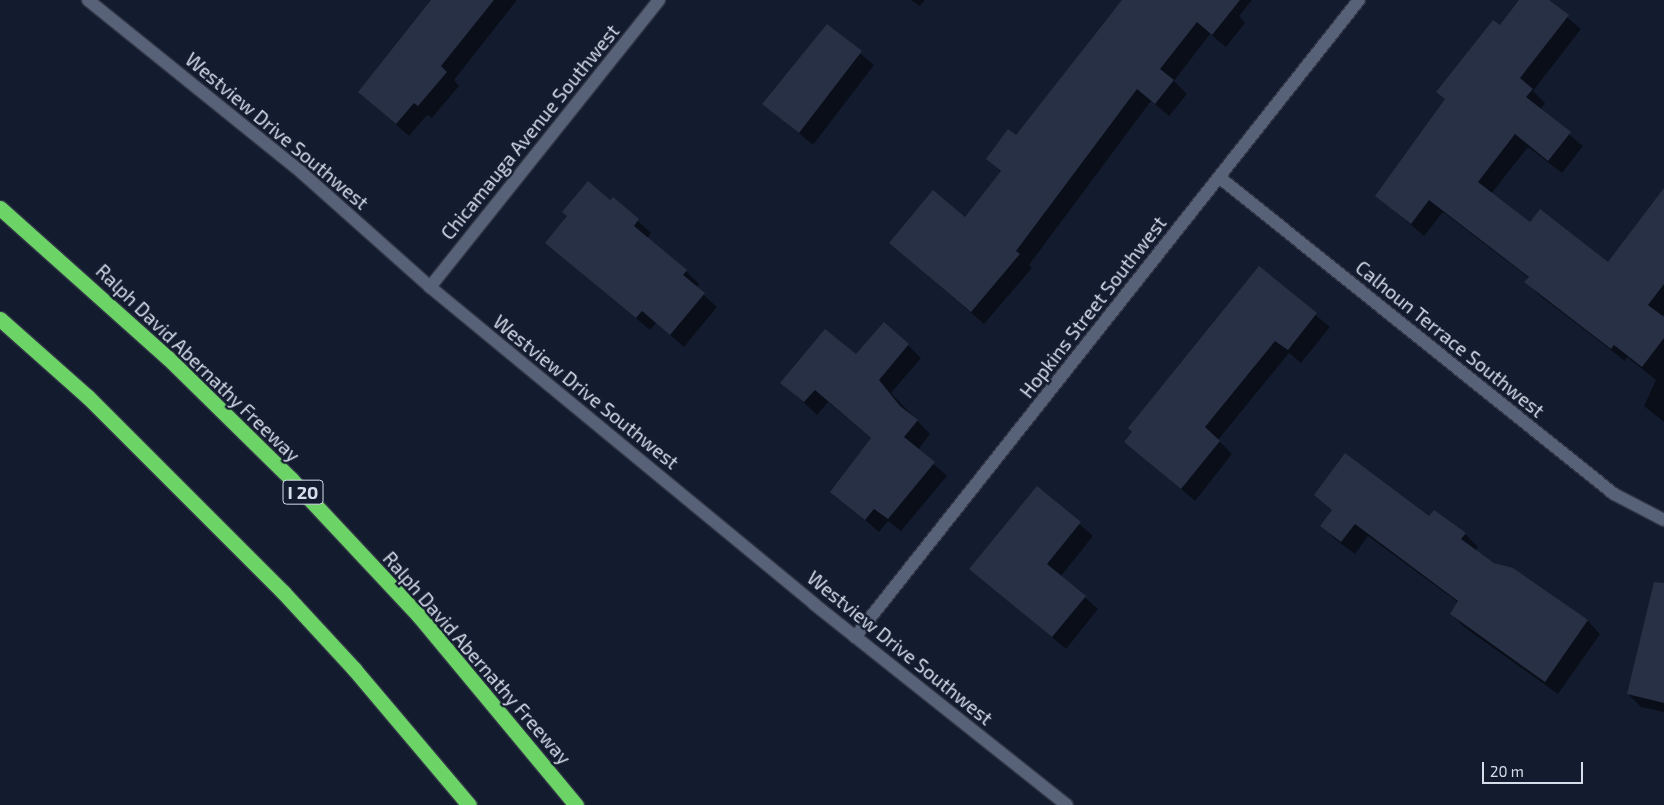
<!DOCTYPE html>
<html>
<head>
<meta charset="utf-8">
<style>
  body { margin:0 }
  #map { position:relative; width:1664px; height:805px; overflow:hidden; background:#131c2f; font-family:"Exo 2",sans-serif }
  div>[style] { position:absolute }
  .shadow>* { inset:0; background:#0007 }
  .building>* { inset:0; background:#273045 }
  .roads { filter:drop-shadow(1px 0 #313545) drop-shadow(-1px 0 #313545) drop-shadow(0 1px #313545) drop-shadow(0 -1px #313545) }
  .street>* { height:12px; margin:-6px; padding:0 6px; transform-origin:6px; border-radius:6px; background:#576279 }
  .secondary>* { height:12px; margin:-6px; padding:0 6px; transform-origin:6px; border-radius:6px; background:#576279 }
  .highway>* { height:15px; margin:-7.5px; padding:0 7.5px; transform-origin:7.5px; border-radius:7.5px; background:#6cd467 }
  span { translate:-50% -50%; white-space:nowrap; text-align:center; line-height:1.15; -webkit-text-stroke:4.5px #131c2f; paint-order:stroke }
  .shield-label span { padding:1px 4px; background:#131c2f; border:1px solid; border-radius:4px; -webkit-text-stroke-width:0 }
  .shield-label { font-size:18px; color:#d6ddea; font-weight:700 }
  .street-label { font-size:19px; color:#d6ddea }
  .scale { position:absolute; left:1482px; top:762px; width:101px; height:22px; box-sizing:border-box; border:2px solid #d6ddea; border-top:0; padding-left:6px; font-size:15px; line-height:18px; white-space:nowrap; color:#d6ddea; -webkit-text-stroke:4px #131c2f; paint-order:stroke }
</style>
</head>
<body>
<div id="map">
  <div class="shadow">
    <div style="clip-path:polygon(433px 0,517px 0,454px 80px,459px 86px,432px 118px,427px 115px,409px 136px,359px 92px)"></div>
    <div style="clip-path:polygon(911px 0,925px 0,920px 6px)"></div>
    <div style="clip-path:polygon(1124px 0,1252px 0,1239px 16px,1245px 23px,1226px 47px,1210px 34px,1174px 81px,1187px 94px,1169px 116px,1151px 101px,1029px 265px,1032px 268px,984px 324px,890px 243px,965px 219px,1001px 172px,987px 158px,1016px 137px)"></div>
    <div style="clip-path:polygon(1521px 0,1547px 0,1581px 29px,1533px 91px,1545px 103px,1540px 110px,1583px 146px,1562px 173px,1528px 147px,1491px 194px,1530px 224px,1608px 264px,1664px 206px,1664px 314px,1661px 317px,1664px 319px,1664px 422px,1644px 406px,1656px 380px,1627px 357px,1625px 361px,1539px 295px,1526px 282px,1529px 278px,1443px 212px,1424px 236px,1377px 196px,1446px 100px,1438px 92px,1500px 27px)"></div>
    <div style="clip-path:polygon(827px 25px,874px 65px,813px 145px,763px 103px)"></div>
    <div style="clip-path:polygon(613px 199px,651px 233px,647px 239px,686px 271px,699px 284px,696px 288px,717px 307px,684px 347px,656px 323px,650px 330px,547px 243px)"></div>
    <div style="clip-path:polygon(1259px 268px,1330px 327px,1301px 363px,1289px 353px,1218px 440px,1232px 454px,1195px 501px,1126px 442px)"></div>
    <div style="clip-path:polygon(908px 345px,921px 358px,891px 393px,930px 434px,918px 450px,947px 476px,901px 531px,888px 521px,879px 532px,832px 492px,872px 439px,828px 402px,817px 415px,782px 382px,856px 356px)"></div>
    <div style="clip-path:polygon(1037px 487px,1093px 536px,1061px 576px,1098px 609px,1066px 649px,971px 569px)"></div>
    <div style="clip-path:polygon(1315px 495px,1430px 518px,1465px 534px,1478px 547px,1475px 551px,1587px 620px,1600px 634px,1558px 694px,1464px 627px,1451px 614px,1459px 603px,1368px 536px,1355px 554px,1335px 539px,1322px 526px,1333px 511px)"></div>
    <div style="clip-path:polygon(1664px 628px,1664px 712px,1641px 707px,1628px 694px)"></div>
  </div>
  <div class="building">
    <div style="clip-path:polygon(431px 0,494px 0,441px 66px,447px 72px,418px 106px,414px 103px,396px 124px,358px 92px)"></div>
    <div style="clip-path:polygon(1122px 0,1240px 0,1212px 35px,1197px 22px,1160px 69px,1174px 80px,1155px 104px,1137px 89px,1016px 251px,1020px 254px,971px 312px,889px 243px,933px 190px,965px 217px,1001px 171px,986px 159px,1008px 129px,1016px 135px)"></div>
    <div style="clip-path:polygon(1519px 0,1549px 0,1569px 15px,1520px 78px,1533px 89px,1526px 97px,1571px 132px,1548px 161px,1515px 134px,1478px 182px,1530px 222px,1540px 209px,1608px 262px,1664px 188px,1664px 284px,1648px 305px,1664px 317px,1664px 338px,1642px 367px,1614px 345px,1611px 349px,1524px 282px,1529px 277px,1429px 200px,1411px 224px,1375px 196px,1445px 99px,1436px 92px,1493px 20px,1500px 25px)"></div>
    <div style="clip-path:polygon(827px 24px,862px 51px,799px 133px,762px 104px)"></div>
    <div style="clip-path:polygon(588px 181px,610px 200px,613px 197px,639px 219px,634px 226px,687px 270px,683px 275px,705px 293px,670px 335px,642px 311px,636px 318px,545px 243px,567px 216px,562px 212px)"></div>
    <div style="clip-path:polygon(1259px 266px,1317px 313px,1288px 350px,1275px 341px,1205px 427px,1220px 441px,1181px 489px,1124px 442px,1132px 432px,1128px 428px)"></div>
    <div style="clip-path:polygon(884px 322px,909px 344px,879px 380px,900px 406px,918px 420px,904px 437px,935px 462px,888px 519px,874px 509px,865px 520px,830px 492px,871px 438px,815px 390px,804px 402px,780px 383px,825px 329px,856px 354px)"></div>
    <div style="clip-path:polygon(1345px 453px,1429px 516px,1434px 510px,1466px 533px,1461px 539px,1494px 563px,1513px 568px,1588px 620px,1545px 682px,1450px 614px,1458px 601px,1355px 524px,1341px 542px,1320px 526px,1332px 510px,1314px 495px)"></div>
    <div style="clip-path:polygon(1037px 486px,1081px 522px,1047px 564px,1086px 596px,1052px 637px,969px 569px)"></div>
    <div style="clip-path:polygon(1654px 582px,1664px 583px,1664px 703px,1627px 694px)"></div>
  </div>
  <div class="roads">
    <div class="street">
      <div style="left:1219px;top:177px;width:506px;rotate:38.75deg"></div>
      <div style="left:1614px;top:494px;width:56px;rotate:27.5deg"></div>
      <div style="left:430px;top:287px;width:367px;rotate:-51.4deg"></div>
      <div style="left:855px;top:637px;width:812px;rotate:-51.65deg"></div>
    </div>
    <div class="secondary">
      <div style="left:88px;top:0;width:274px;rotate:38.9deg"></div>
      <div style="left:301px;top:172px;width:173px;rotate:41.7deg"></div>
      <div style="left:430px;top:287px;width:498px;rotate:39.5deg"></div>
      <div style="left:814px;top:604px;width:323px;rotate:38.5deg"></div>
    </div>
    <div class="highway">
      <div style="left:0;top:208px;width:225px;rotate:41.8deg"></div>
      <div style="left:168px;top:358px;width:173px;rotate:44.5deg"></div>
      <div style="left:291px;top:479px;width:187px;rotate:46.9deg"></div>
      <div style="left:419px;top:616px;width:246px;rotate:50.3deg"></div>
      <div style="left:0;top:319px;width:118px;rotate:41.6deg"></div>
      <div style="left:88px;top:397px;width:276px;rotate:45deg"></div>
      <div style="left:283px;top:592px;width:105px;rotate:47.3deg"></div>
      <div style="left:354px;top:669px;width:178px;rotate:49.8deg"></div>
    </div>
  </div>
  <div class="shield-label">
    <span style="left:303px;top:492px">I 20</span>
  </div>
  <div class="street-label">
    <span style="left:277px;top:131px;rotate:40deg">Westview Drive Southwest</span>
    <span style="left:530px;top:132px;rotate:-51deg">Chicamauga Avenue Southwest</span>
    <span style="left:1093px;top:307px;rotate:-52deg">Hopkins Street Southwest</span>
    <span style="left:1450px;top:339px;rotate:39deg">Calhoun Terrace Southwest</span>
    <span style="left:198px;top:363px;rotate:44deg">Ralph David Abernathy Freeway</span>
    <span style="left:586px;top:392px;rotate:39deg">Westview Drive Southwest</span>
    <span style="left:900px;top:648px;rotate:39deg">Westview Drive Southwest</span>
    <span style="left:477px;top:658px;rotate:49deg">Ralph David Abernathy Freeway</span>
  </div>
  <div class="scale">20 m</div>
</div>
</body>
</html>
